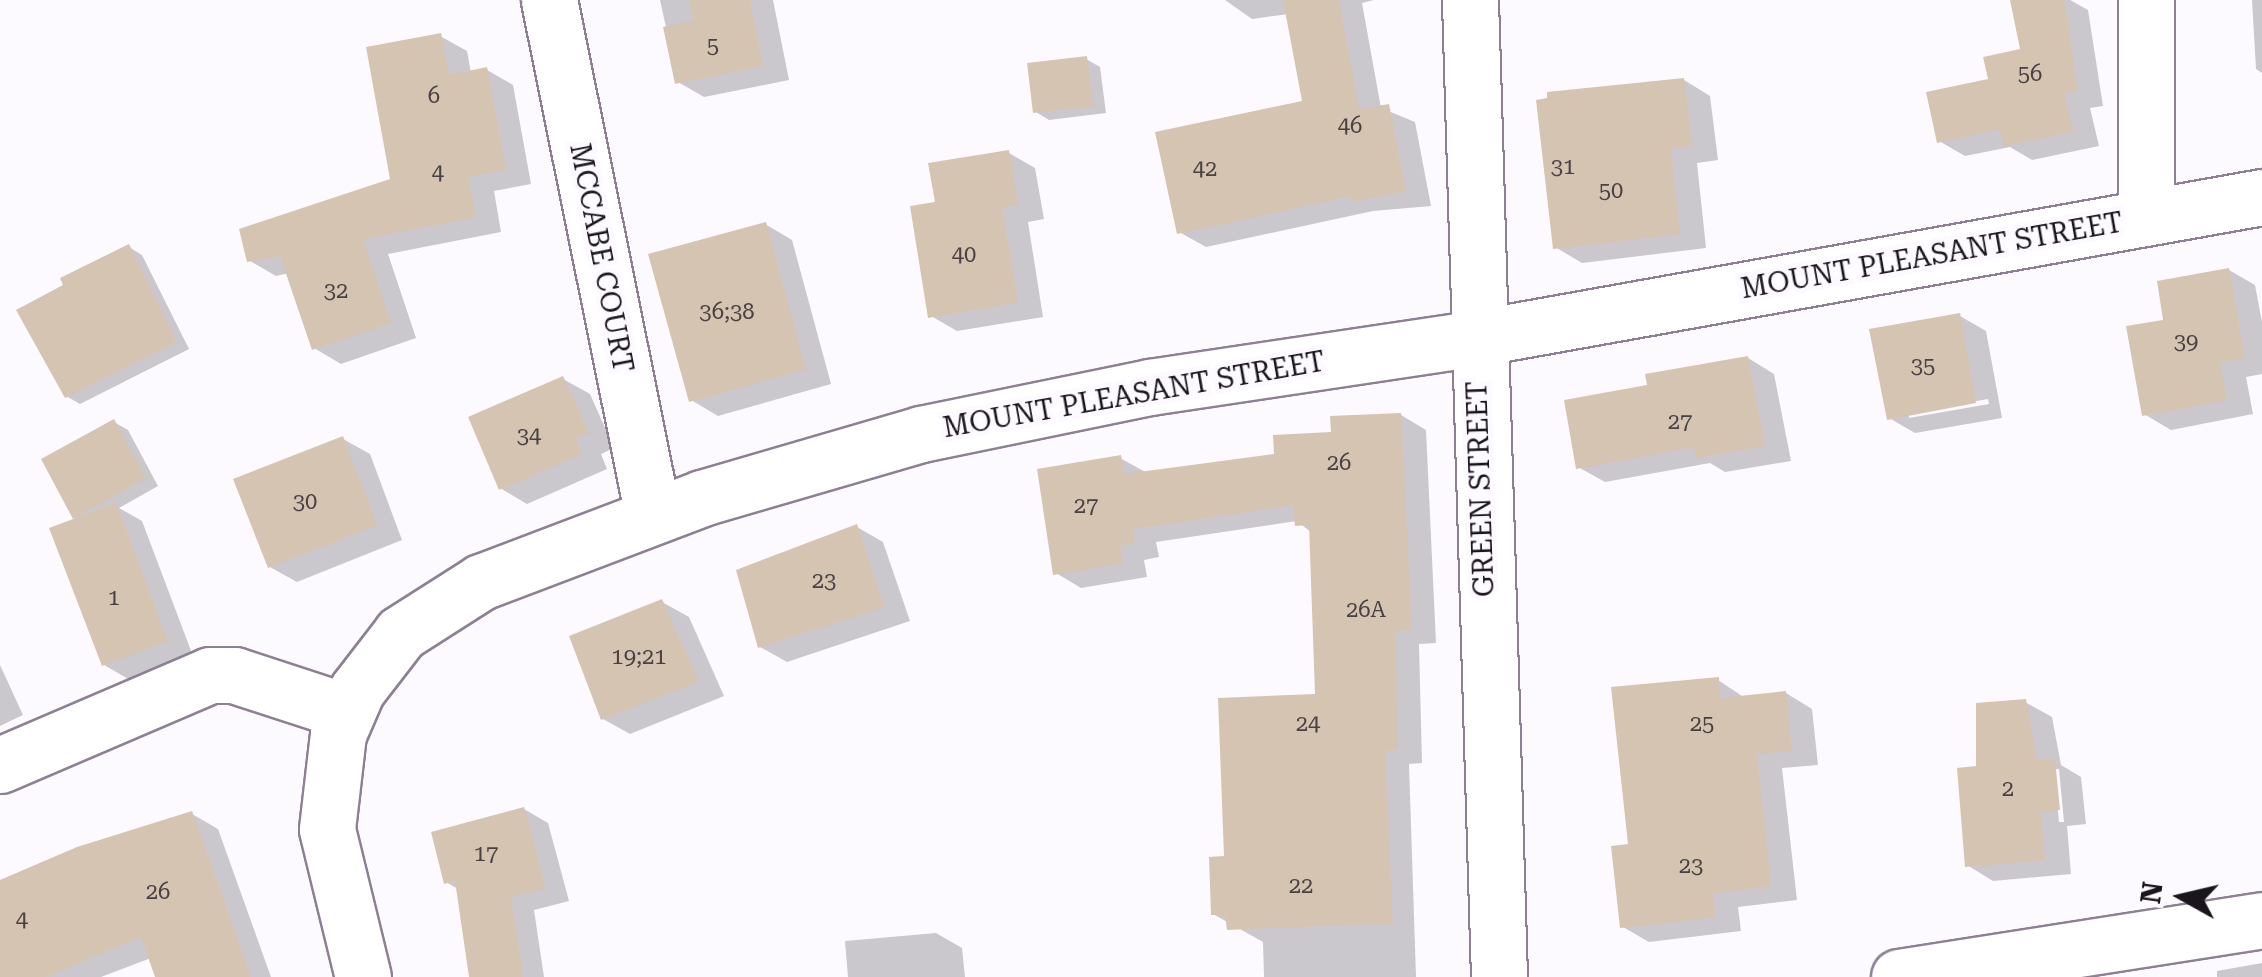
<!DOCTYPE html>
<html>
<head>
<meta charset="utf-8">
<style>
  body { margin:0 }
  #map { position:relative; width:2262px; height:977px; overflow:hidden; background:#fdfaff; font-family:"Roboto Serif",serif }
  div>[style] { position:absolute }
  .shadow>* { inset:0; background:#0003 }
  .building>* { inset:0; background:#d6c4b2 }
  .roads { filter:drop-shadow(2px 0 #8d8093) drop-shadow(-2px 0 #8d8093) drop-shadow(0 2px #8d8093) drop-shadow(0 -2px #8d8093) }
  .minor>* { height:55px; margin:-27.5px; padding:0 27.5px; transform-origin:27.5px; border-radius:27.5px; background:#fff }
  span { translate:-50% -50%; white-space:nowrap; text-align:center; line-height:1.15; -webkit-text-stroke:10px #fdfaff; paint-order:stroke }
  .number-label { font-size:22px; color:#494142 }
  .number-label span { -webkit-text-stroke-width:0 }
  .street-label { font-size:28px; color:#1a151c }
  .north { position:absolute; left:2132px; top:847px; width:100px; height:100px; -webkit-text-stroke:8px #fdfaff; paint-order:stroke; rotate:278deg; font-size:28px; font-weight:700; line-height:40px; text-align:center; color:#1a151c }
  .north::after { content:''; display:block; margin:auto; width:35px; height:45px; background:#1a151c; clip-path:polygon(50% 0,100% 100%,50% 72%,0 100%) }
</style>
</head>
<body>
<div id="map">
  <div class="shadow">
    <div style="clip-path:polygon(660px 0,773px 0,789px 80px,704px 97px,678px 82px)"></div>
    <div style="clip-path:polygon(1225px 0,1374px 0,1362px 3px,1381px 108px,1415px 122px,1431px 206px,1373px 211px,1206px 247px,1179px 232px,1305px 103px,1289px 14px,1252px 19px)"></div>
    <div style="clip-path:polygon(2039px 0,2070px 0,2088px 10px,2103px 106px,2090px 108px,2099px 146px,2032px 160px,2010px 147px,1965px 156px,1939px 141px,2023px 50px)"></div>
    <div style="clip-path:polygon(2252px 0,2262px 0,2262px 73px,2256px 69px)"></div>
    <div style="clip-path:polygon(440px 36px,467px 51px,471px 73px,487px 70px,513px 85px,531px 184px,494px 191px,501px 232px,388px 254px,416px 338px,341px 364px,314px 348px,289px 273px,276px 276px,250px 261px,393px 181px)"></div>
    <div style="clip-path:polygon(1086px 59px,1100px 67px,1106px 113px,1049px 120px,1036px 112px)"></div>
    <div style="clip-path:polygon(1684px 80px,1710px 96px,1718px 160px,1697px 163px,1706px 248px,1582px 263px,1555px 247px)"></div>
    <div style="clip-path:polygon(1009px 153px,1035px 168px,1044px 219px,1028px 222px,1043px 317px,957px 331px,931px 316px,937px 204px)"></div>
    <div style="clip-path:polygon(765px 224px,792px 240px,831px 384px,718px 416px,691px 400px)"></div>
    <div style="clip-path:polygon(129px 247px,142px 255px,189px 349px,80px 404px,66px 396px)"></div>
    <div style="clip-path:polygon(2229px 270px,2255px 285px,2262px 322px,2262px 374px,2246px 377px,2253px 414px,2171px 430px,2144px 414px,2166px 322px)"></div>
    <div style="clip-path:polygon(evenodd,1960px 316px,1986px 331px,2002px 418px,1915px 433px,1889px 418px,1960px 316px,1988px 399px,1989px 404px,1909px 418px,1909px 413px,1988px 399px)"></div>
    <div style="clip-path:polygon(1748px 358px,1774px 374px,1791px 461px,1725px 472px,1710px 463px,1605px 482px,1578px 467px,1650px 387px)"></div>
    <div style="clip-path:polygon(563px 379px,590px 394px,614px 448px,601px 454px,607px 469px,527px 504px,500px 488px)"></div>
    <div style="clip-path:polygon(1401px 415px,1426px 430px,1436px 643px,1419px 644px,1422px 763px,1409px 764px,1416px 977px,1264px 977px,1263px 942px,1213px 914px,1226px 859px,1317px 697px,1312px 533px,1297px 521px,1156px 542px,1159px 557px,1144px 560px,1147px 577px,1081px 588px,1056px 573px,1120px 458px,1147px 473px,1277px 456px)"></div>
    <div style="clip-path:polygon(114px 422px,128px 430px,158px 486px,119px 508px,142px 521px,193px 656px,130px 680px,104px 665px,75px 517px)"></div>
    <div style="clip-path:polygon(343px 439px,370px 454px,402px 540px,297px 582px,270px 567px)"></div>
    <div style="clip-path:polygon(857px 527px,883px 542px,910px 621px,787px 662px,760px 647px)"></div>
    <div style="clip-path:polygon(662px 602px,689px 617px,724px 696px,630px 734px,603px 719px)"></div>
    <div style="clip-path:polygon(0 665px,23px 715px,0 726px)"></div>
    <div style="clip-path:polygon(1718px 680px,1745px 698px,1786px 693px,1812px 709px,1818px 765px,1782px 768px,1797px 900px,1738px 907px,1741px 931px,1649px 942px,1623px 927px,1630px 846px)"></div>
    <div style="clip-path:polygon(evenodd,2025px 702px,2052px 717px,2061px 765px,2081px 777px,2086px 824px,2067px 826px,2071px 874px,1993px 881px,1967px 865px,1979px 768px,2025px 702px,2054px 769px,2059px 769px,2064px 822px,2059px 822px,2054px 769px)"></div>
    <div style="clip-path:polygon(524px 809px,548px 823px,569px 901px,534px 910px,544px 977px,472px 977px,458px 889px,446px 882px)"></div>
    <div style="clip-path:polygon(192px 814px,218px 829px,271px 977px,157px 977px,151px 958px,101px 977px,0 977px,0 882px)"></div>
    <div style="clip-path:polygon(936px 933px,962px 948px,965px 977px,848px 977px,845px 941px)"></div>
    <div style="clip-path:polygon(2262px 963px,2262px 977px,2217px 977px,2217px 971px)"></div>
  </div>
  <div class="building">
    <div style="clip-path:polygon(689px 0,750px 0,763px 66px,675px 84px,663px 27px,693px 21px)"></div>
    <div style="clip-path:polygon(1283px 0,1339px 0,1359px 109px,1389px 104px,1406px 191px,1351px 202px,1350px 196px,1177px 234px,1155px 132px,1302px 101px)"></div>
    <div style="clip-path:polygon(2010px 0,2064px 0,2078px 91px,2064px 93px,2073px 132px,2004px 146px,1999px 129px,1937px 143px,1926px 92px,1988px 79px,1983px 57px,2020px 49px)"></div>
    <div style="clip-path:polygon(441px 33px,449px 75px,487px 67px,506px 170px,468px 177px,476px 217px,363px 239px,391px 323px,312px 350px,280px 256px,247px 262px,239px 229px,390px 179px,366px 47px)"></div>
    <div style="clip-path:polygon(1087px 56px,1093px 106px,1033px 113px,1027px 63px)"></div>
    <div style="clip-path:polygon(1684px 78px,1692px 146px,1671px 149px,1680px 234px,1553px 249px,1536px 100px,1547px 98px,1547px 92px)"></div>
    <div style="clip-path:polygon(1009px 150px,1018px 205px,1002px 207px,1018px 302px,928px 318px,910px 206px,935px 202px,928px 163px)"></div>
    <div style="clip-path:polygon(766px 222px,806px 369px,689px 402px,648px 254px)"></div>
    <div style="clip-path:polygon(129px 244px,177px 342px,65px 398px,16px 310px,63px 285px,60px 278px)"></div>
    <div style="clip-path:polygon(2229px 268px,2245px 358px,2220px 362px,2227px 400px,2142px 416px,2126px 326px,2163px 320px,2157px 281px)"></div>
    <div style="clip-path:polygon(1960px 313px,1976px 403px,1887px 420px,1869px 329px)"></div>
    <div style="clip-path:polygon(1748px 356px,1765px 446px,1696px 458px,1694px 447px,1576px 469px,1564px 400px,1647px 385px,1645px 374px)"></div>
    <div style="clip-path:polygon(563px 376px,589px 433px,576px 439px,582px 454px,499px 490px,468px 417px)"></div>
    <div style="clip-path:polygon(1401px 413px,1412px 630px,1395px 631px,1398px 750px,1385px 751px,1393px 923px,1227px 930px,1225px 915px,1211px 915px,1209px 857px,1224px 856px,1218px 698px,1315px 694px,1309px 525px,1295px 526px,1293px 505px,1132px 529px,1135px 543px,1120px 546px,1123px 563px,1053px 575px,1037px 469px,1121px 455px,1124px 474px,1274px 454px,1273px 435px,1331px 432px,1330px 416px)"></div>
    <div style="clip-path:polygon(114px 419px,146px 478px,73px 519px,41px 459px)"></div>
    <div style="clip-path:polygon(343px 436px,377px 525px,268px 568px,233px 479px)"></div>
    <div style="clip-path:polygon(116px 503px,168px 641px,102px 666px,49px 528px)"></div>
    <div style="clip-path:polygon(857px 524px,884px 607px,758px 648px,736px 570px)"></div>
    <div style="clip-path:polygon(662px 599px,699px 681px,601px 720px,569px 636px)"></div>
    <div style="clip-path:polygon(1719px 677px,1720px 698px,1786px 691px,1792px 751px,1757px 754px,1771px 886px,1713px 893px,1716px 917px,1620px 928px,1611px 846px,1628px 844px,1611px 687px)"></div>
    <div style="clip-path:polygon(2026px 699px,2037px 760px,2055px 759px,2060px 810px,2041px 812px,2045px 860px,1965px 867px,1957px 768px,1976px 766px,1976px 703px)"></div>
    <div style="clip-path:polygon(524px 807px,546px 888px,511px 897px,523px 977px,469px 977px,455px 881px,444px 884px,431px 832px)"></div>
    <div style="clip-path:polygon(192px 811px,251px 977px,155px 977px,141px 937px,45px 977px,0 977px,0 880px,77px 847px)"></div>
  </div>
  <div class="roads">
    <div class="minor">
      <div style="left:549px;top:0;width:526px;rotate:78.6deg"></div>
      <div style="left:1470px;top:0;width:977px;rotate:88.3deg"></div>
      <div style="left:2146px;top:217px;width:217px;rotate:-90deg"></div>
      <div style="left:0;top:765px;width:228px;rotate:-23.2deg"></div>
      <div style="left:210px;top:675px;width:24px"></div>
      <div style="left:234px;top:675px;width:119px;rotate:18.1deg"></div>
      <div style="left:363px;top:977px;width:152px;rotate:-103.7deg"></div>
      <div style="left:327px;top:829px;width:96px;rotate:-83.4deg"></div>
      <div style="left:338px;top:734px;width:48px;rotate:-66.6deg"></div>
      <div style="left:357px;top:690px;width:72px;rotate:-52.3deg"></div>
      <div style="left:401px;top:633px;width:95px;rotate:-32.5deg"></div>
      <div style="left:481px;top:582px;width:236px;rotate:-20.8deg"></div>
      <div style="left:702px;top:498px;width:228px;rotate:-16.3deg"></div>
      <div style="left:921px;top:434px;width:234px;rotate:-11.6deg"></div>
      <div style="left:1150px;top:387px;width:330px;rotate:-8.5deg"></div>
      <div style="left:1476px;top:338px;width:799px;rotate:-10.17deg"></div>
      <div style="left:1899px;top:977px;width:367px;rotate:-8.9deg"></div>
    </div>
  </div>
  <div class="number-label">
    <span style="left:713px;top:46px">5</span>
    <span style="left:2030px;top:74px">56</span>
    <span style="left:434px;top:96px">6</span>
    <span style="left:1350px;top:126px">46</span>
    <span style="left:1563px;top:167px">31</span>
    <span style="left:1205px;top:169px">42</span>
    <span style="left:438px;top:173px">4</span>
    <span style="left:1611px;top:191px">50</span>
    <span style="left:964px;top:255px">40</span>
    <span style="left:336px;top:291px">32</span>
    <span style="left:727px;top:312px">36;38</span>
    <span style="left:2186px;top:342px">39</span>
    <span style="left:1923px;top:366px">35</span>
    <span style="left:1680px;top:422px">27</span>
    <span style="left:529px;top:436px">34</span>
    <span style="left:1339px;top:463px">26</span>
    <span style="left:305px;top:502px">30</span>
    <span style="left:1086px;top:506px">27</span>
    <span style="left:824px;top:581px">23</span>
    <span style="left:114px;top:598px">1</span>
    <span style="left:1366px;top:610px">26A</span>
    <span style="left:639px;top:657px">19;21</span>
    <span style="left:1308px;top:724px">24</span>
    <span style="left:1702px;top:724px">25</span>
    <span style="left:2008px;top:789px">2</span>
    <span style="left:486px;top:854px">17</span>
    <span style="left:1691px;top:866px">23</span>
    <span style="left:1301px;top:886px">22</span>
    <span style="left:158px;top:892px">26</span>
    <span style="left:22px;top:920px">4</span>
  </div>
  <div class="street-label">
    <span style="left:1932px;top:256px;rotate:-10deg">MOUNT PLEASANT STREET</span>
    <span style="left:601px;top:258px;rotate:79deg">MCCABE COURT</span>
    <span style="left:1134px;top:395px;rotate:-10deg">MOUNT PLEASANT STREET</span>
    <span style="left:1481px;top:489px;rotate:-92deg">GREEN STREET</span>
  </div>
  <div class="north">N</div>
</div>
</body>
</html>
